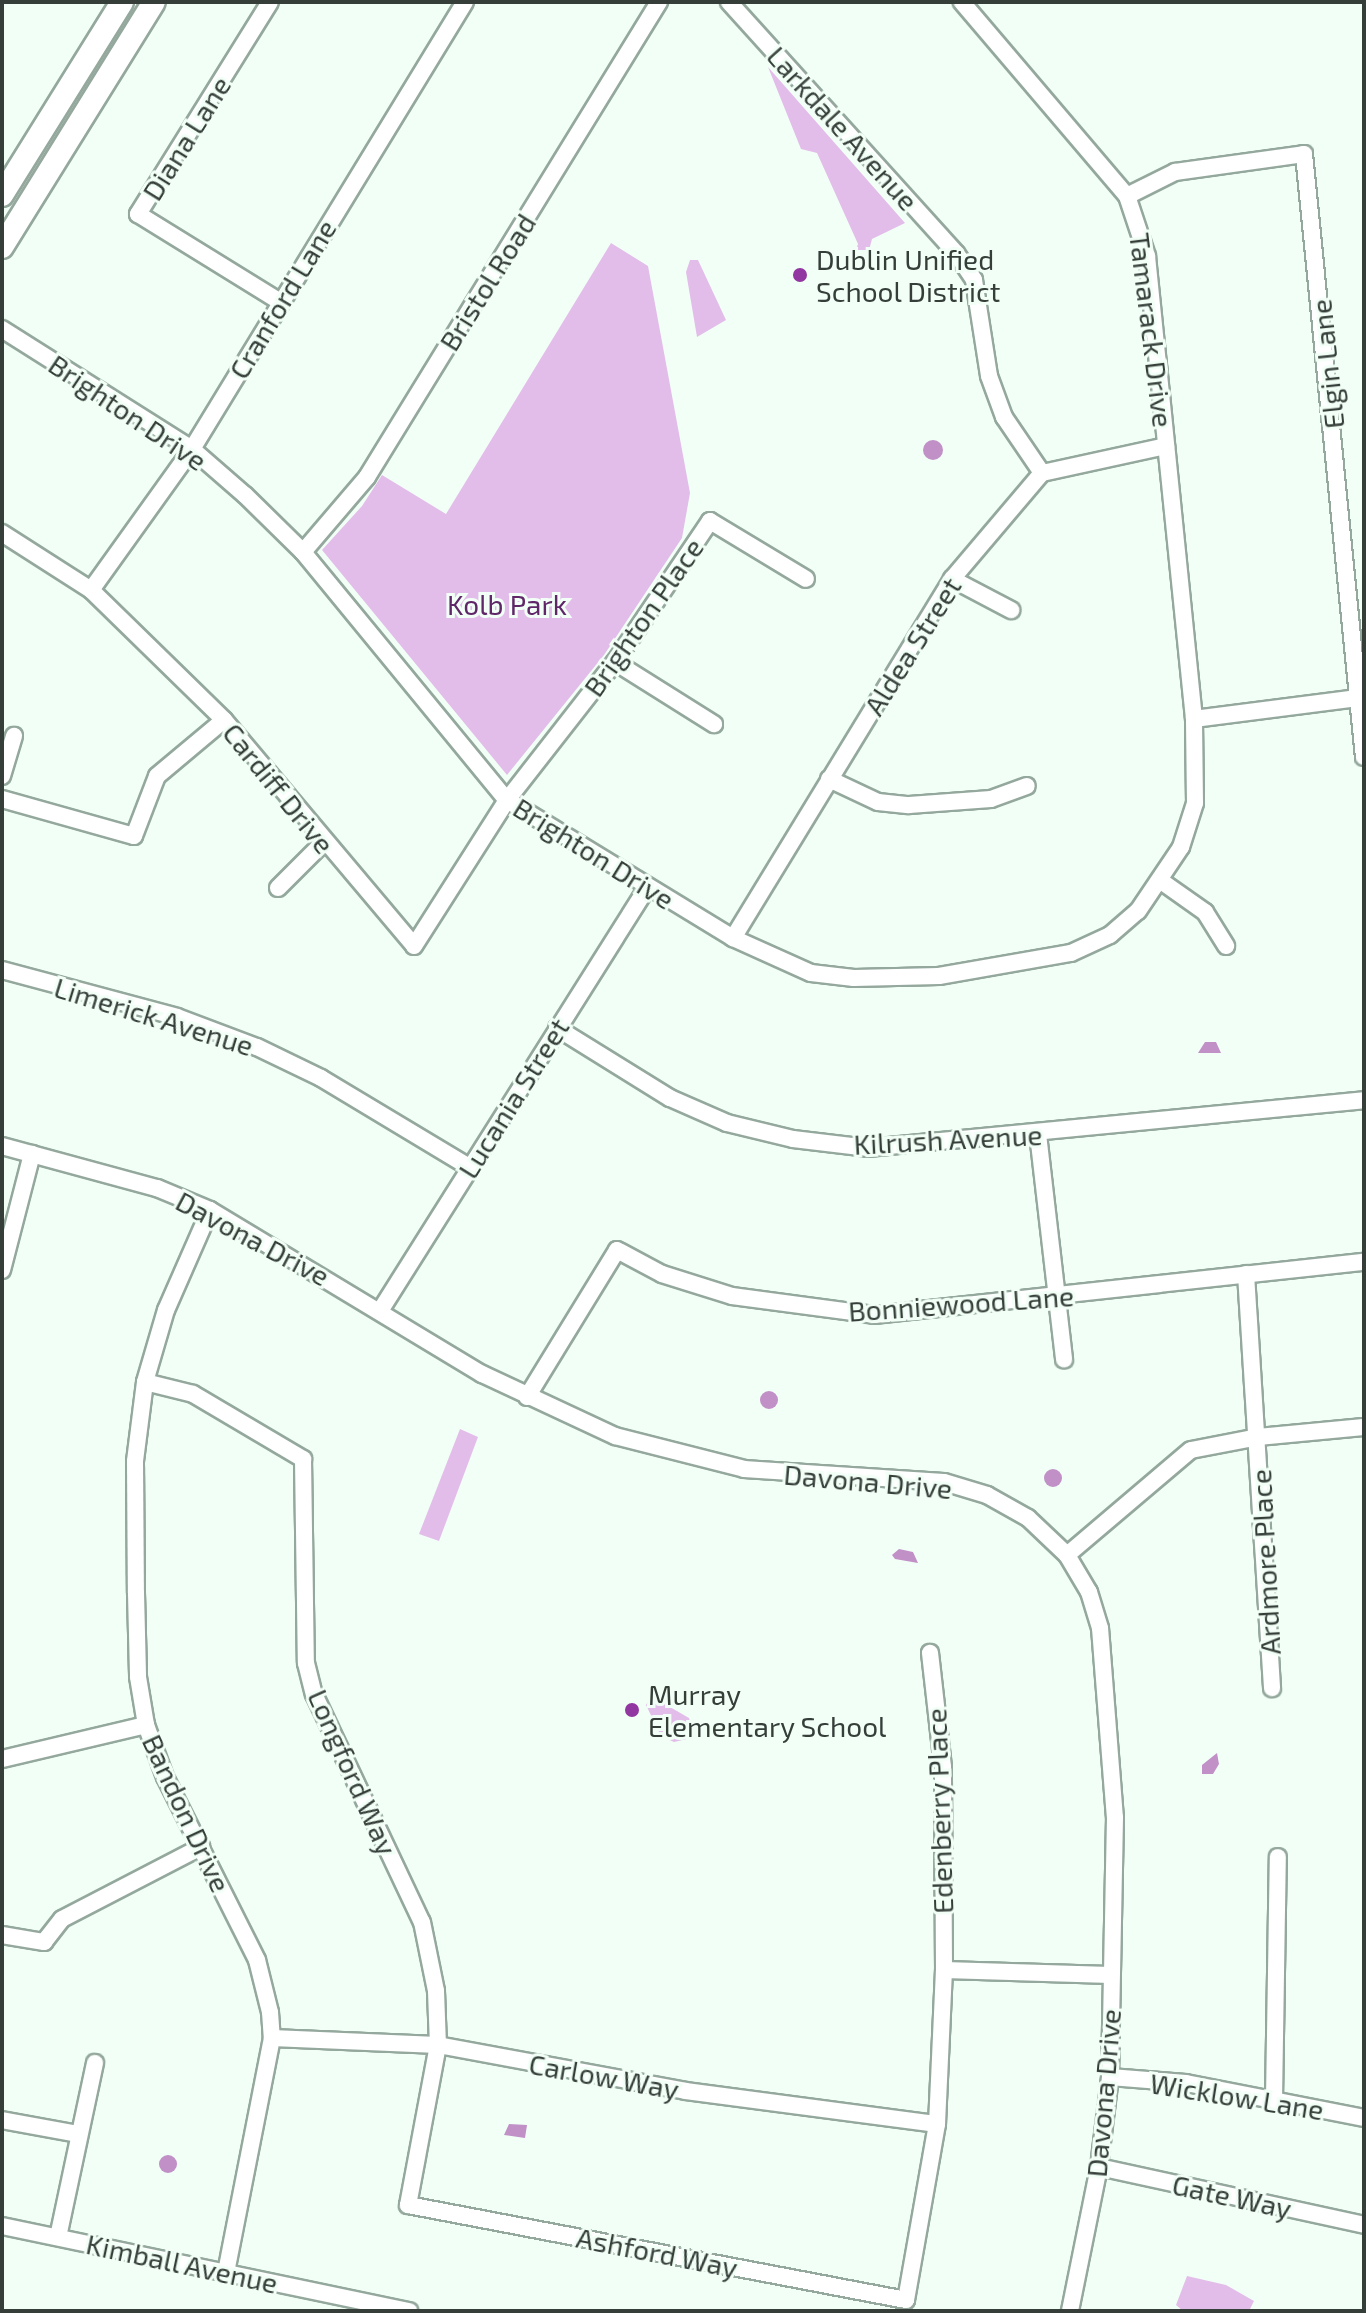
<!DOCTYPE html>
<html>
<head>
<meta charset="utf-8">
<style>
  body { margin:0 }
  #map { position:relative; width:1366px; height:2313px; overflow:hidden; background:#f2fff7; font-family:"Exo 2",sans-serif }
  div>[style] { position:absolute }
  .green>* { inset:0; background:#e3bde9 }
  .water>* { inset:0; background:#c090c7 }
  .round { border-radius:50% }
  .roads { filter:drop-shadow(2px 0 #94a89d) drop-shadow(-2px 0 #94a89d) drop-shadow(0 2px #94a89d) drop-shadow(0 -2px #94a89d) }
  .street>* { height:16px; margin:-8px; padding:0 8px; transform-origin:8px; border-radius:8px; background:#fff }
  .secondary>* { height:22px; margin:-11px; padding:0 11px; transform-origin:11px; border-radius:11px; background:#fff }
  .dots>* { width:22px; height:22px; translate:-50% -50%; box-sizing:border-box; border:4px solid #f2fff7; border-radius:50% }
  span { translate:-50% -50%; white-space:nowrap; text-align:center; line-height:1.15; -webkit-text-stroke:6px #f2fff7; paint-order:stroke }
  .street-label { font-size:28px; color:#353e39 }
  .poi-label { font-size:28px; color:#353e39 }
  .left { translate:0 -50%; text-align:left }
  .park-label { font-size:28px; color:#5f2668 }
  .frame { position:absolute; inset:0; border:4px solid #353e39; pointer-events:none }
</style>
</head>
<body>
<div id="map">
  <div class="green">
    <div style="clip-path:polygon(768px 67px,905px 223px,872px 239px,869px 250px,856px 250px,858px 244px,817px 153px,801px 149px)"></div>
    <div style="clip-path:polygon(611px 243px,648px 266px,690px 493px,682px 538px,604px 655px,507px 775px,322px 550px,362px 506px,382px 475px,446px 514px)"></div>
    <div style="clip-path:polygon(690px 260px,698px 260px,726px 320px,697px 337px,686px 272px)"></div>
    <div style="clip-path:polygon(460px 1429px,478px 1437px,439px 1541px,419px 1534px)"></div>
    <div style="clip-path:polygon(651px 1696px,689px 1718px,693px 1730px,687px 1739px,674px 1742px,661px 1736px,646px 1705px)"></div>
    <div style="clip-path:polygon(1187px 2276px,1226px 2285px,1254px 2301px,1249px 2311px,1183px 2311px,1176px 2305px)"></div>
  </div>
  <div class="water">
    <div class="round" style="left:923px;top:440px;width:20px;height:20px"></div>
    <div style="clip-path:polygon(1205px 1042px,1216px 1042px,1221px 1053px,1198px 1053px)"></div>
    <div class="round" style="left:760px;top:1391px;width:18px;height:18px"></div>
    <div class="round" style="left:1044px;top:1469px;width:18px;height:18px"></div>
    <div style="clip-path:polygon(899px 1549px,913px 1552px,918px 1563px,895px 1559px,892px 1555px)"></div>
    <div style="clip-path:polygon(1217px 1753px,1219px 1764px,1213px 1774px,1202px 1774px,1202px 1765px)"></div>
    <div style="clip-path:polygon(509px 2124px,527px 2125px,525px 2138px,504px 2135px)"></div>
    <div class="round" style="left:159px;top:2155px;width:18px;height:18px"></div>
  </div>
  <div class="roads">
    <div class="street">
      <div style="left:270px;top:2px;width:250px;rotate:121.9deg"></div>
      <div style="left:138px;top:214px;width:166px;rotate:31.7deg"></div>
      <div style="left:729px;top:2px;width:338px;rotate:47.9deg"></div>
      <div style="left:956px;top:253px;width:32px;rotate:56deg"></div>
      <div style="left:974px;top:280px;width:97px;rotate:81.1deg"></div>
      <div style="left:989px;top:376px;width:44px;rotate:69.9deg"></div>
      <div style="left:1004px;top:417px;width:68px;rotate:55.8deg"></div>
      <div style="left:1127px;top:196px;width:54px;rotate:-26.6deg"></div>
      <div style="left:1175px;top:172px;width:130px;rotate:-7.9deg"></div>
      <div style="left:1304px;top:154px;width:606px;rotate:84.32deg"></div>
      <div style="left:2px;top:329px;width:225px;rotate:32.3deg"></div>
      <div style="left:192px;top:449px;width:70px;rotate:41deg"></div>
      <div style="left:245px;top:495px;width:81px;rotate:44.5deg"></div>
      <div style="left:303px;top:552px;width:321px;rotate:50.6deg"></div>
      <div style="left:507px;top:800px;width:265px;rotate:31.4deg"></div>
      <div style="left:733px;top:938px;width:85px;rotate:24.2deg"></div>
      <div style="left:811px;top:973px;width:43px;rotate:6.6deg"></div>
      <div style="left:854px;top:978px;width:85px;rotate:-1.3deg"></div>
      <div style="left:939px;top:976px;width:134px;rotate:-9.9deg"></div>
      <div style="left:1071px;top:953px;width:43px;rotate:-24.8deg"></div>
      <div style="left:1110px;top:935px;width:37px;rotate:-41deg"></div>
      <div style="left:1138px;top:911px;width:77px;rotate:-56.1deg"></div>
      <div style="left:1181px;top:847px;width:46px;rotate:-72.3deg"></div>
      <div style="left:1195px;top:803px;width:84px;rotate:-90.7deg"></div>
      <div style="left:1194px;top:719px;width:465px;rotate:-95.8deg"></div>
      <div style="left:1147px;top:256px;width:63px;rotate:-108.4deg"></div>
      <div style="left:1127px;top:196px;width:255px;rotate:-130.4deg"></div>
      <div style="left:2px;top:533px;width:106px;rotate:32.6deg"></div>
      <div style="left:91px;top:590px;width:186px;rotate:44.3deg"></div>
      <div style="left:224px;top:720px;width:295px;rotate:49.9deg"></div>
      <div style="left:414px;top:946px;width:173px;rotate:-57.5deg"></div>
      <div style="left:507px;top:800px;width:175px;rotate:-52deg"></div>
      <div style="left:615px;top:662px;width:170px;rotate:-56deg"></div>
      <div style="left:710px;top:521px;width:112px;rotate:31.1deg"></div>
      <div style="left:303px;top:552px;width:99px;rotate:-49.5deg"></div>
      <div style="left:367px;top:477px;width:558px;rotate:-58.42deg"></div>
      <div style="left:952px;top:579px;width:67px;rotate:27.7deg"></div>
      <div style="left:91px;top:590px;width:173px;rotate:-54.4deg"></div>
      <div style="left:192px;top:449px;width:524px;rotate:-58.59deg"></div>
      <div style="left:615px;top:662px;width:117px;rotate:32.1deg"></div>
      <div style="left:1194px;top:719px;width:165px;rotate:-7.3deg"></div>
      <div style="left:2px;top:776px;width:42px;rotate:-73.3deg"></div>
      <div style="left:829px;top:779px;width:54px;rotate:25.1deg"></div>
      <div style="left:878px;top:802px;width:31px;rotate:6deg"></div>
      <div style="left:909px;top:805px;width:82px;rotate:-4.2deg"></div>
      <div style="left:991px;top:799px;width:38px;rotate:-20deg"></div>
      <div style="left:2px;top:799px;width:137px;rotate:15.7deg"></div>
      <div style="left:134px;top:836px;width:64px;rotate:-69deg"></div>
      <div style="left:157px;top:776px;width:87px;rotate:-39.9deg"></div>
      <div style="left:1161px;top:881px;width:54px;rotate:35.2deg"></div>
      <div style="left:1205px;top:912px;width:40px;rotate:58deg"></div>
      <div style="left:278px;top:888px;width:64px;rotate:-45deg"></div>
      <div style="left:733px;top:938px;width:421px;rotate:-58.6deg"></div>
      <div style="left:952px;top:579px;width:139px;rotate:-49.7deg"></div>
      <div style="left:1042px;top:473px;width:127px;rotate:-12.3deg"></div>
      <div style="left:2px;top:970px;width:181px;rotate:15deg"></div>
      <div style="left:177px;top:1017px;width:85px;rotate:20.6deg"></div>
      <div style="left:257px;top:1047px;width:71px;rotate:25.8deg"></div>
      <div style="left:321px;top:1078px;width:173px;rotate:31deg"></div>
      <div style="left:557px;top:1028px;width:133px;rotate:31.8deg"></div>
      <div style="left:670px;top:1098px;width:62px;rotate:23.7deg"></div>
      <div style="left:727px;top:1123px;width:68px;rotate:13.6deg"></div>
      <div style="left:793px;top:1139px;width:76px;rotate:6.8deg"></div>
      <div style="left:868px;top:1148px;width:498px;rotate:-5.5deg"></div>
      <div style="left:1038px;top:1134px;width:227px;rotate:83.4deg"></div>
      <div style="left:2px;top:1146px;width:161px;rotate:15.2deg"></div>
      <div style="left:157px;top:1188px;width:57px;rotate:22.5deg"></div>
      <div style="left:210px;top:1210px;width:318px;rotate:31.1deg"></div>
      <div style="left:482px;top:1374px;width:147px;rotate:25deg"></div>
      <div style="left:615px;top:1436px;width:133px;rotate:14.3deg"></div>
      <div style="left:744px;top:1469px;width:200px;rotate:3.7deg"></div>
      <div style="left:944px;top:1482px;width:45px;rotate:16.8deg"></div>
      <div style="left:987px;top:1495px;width:47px;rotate:29.3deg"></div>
      <div style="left:1028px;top:1518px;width:54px;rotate:43.5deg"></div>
      <div style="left:1067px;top:1555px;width:43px;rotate:59.3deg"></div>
      <div style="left:1089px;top:1592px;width:38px;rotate:73deg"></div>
      <div style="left:1100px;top:1628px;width:190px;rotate:85.5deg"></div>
      <div style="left:1115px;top:1817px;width:260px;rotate:91.1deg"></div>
      <div style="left:1110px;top:2077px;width:91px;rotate:97deg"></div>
      <div style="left:1099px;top:2167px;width:147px;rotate:101.4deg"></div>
      <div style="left:210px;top:1210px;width:109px;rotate:113.7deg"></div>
      <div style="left:166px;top:1310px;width:75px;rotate:106.3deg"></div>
      <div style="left:145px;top:1382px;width:80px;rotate:97.2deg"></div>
      <div style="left:135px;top:1461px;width:132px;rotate:89.6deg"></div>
      <div style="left:136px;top:1593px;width:84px;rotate:88.6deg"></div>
      <div style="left:138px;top:1677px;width:49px;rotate:80.5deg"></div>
      <div style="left:146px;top:1725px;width:55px;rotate:69.9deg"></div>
      <div style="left:165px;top:1777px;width:205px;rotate:63.3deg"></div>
      <div style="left:257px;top:1960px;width:54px;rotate:76deg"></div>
      <div style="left:270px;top:2012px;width:26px;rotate:86deg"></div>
      <div style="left:272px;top:2038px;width:238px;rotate:101.1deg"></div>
      <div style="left:2px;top:1270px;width:120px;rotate:-75.5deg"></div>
      <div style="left:1246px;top:1274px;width:415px;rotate:86.4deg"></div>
      <div style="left:380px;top:1311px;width:502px;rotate:-57.76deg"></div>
      <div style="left:145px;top:1382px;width:49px;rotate:14deg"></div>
      <div style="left:193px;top:1394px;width:128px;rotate:30.6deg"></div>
      <div style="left:303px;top:1459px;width:204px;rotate:89.2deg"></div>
      <div style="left:306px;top:1663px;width:32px;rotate:76deg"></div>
      <div style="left:314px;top:1694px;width:252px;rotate:64.7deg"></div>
      <div style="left:422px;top:1922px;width:70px;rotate:78.5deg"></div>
      <div style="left:436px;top:1991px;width:54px;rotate:87.9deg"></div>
      <div style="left:438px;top:2045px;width:163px;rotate:100.6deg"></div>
      <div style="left:408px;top:2205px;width:507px;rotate:10.8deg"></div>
      <div style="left:906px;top:2300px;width:179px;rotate:-80deg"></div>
      <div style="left:937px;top:2124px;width:154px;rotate:-87.4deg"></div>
      <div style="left:944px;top:1970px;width:203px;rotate:-90.3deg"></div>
      <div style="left:943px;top:1767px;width:115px;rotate:-96.5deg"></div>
      <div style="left:527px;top:1397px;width:172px;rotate:-58.5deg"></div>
      <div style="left:617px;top:1250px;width:51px;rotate:28.1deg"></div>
      <div style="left:662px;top:1274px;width:73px;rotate:17.4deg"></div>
      <div style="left:732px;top:1296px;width:143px;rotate:7.6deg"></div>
      <div style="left:874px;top:1315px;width:493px;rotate:-6.2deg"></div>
      <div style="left:1067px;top:1555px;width:162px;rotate:-40.3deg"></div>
      <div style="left:1191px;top:1450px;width:68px;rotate:-11deg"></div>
      <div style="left:1258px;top:1437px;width:106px;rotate:-5.4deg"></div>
      <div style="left:2px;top:1759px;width:148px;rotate:-13.3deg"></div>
      <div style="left:2px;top:1935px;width:43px;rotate:9.5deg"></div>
      <div style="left:44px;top:1942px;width:29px;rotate:-52deg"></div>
      <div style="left:62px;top:1919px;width:157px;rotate:-27.4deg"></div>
      <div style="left:944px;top:1970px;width:167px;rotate:1.7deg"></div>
      <div style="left:272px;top:2038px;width:166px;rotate:2.4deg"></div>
      <div style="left:438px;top:2045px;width:252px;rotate:10.5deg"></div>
      <div style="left:686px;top:2091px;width:253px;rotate:7.5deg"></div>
      <div style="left:1110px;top:2077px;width:76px;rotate:4.5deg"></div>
      <div style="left:1186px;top:2083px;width:181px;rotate:11.1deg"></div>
      <div style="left:1274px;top:2100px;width:243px;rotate:-89.1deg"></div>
      <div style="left:2px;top:2120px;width:77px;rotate:10.4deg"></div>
      <div style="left:1099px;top:2167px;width:271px;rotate:12.3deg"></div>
      <div style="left:2px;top:2226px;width:416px;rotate:11.8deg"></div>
      <div style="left:58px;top:2237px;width:178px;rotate:-78deg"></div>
    </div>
    <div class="secondary">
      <div style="left:2px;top:195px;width:227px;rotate:-58.1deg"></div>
      <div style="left:2px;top:247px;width:288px;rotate:-58.2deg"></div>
    </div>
  </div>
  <div class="dots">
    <div style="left:800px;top:275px;background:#9237a1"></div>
    <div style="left:632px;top:1710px;background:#9237a1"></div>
  </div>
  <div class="street-label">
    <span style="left:843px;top:128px;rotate:48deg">Larkdale Avenue</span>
    <span style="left:186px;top:138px;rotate:-58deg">Diana Lane</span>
    <span style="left:487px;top:282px;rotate:-58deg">Bristol Road</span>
    <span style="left:282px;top:299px;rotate:-59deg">Cranford Lane</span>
    <span style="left:1152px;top:330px;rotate:83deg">Tamarack Drive</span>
    <span style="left:1327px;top:364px;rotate:-96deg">Elgin Lane</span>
    <span style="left:128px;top:412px;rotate:34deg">Brighton Drive</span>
    <span style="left:643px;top:617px;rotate:-55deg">Brighton Place</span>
    <span style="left:912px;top:646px;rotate:-58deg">Aldea Street</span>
    <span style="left:279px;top:788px;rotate:51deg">Cardiff Drive</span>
    <span style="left:594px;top:853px;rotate:32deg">Brighton Drive</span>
    <span style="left:154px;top:1016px;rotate:17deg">Limerick Avenue</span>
    <span style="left:513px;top:1098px;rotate:-58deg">Lucania Street</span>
    <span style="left:948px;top:1139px;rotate:-3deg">Kilrush Avenue</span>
    <span style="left:253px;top:1238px;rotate:28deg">Davona Drive</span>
    <span style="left:961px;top:1303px;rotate:-4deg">Bonniewood Lane</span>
    <span style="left:868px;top:1481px;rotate:5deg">Davona Drive</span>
    <span style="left:1265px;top:1562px;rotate:-93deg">Ardmore Place</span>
    <span style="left:353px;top:1772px;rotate:66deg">Longford Way</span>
    <span style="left:939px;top:1811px;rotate:-92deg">Edenberry Place</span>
    <span style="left:187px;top:1813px;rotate:65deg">Bandon Drive</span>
    <span style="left:604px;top:2076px;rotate:10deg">Carlow Way</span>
    <span style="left:1103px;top:2093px;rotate:-85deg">Davona Drive</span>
    <span style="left:1237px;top:2096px;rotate:9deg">Wicklow Lane</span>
    <span style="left:1232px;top:2196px;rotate:12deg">Gate Way</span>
    <span style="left:657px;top:2252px;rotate:11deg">Ashford Way</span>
    <span style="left:182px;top:2263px;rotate:12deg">Kimball Avenue</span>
  </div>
  <div class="poi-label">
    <span class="left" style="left:816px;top:275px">Dublin Unified<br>School District</span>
    <span class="left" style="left:648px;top:1710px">Murray<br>Elementary School</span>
  </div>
  <div class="park-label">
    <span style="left:507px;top:604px">Kolb Park</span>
  </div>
  <div class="frame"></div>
</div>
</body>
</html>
